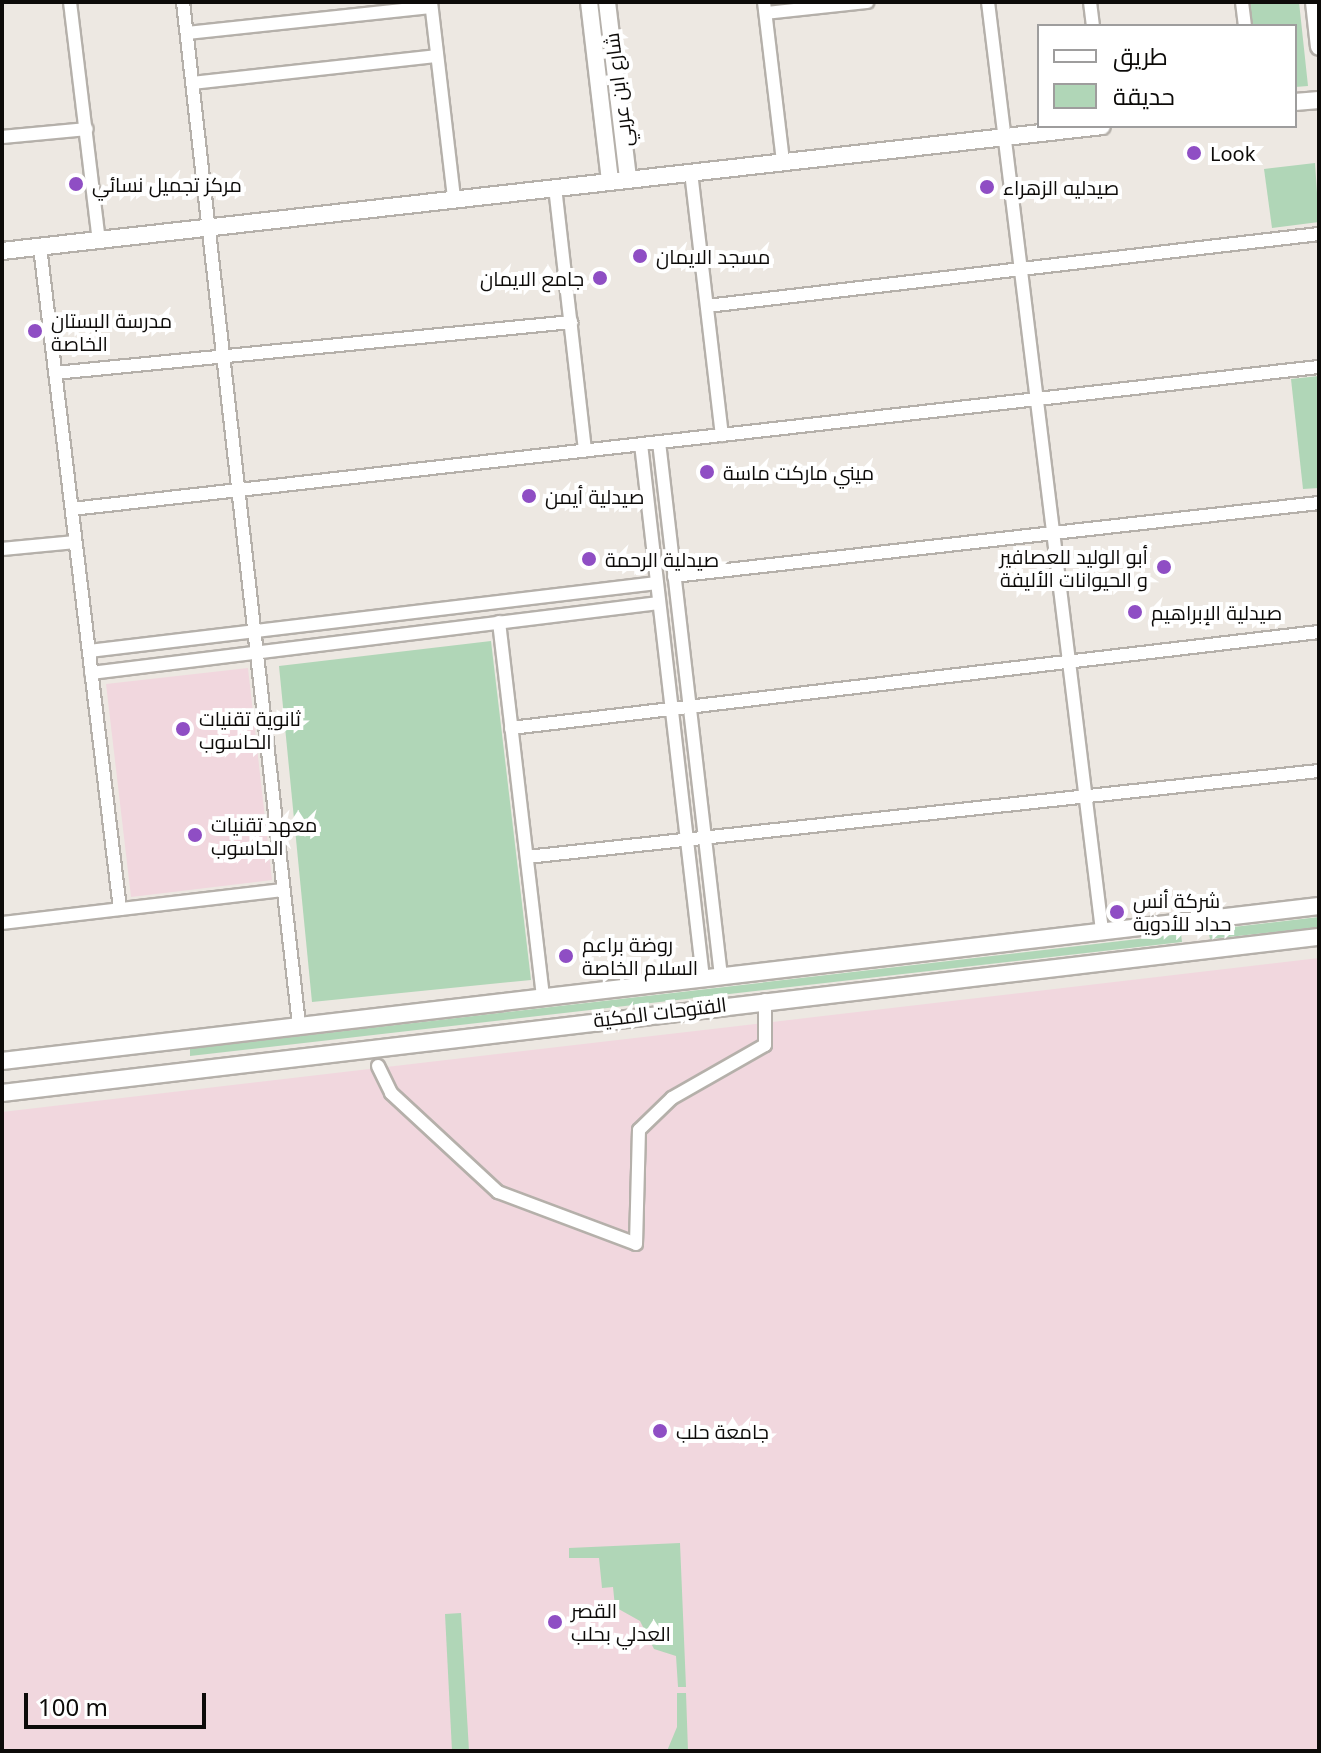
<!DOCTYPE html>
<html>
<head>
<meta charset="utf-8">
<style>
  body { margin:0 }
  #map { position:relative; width:1321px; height:1753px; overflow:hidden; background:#ede8e2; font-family:"Noto Sans",Cairo,sans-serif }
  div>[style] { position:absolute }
  .education>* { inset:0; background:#f1d7de }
  .green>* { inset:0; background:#b0d6b7 }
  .roads { filter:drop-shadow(2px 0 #b5b0aa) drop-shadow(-2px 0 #b5b0aa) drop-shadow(0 2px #b5b0aa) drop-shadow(0 -2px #b5b0aa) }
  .minor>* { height:12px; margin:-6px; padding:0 6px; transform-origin:6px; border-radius:6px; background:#fff }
  .tertiary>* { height:16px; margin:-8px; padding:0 8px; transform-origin:8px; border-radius:8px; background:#fff }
  .dots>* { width:22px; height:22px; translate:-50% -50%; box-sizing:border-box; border:4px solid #fff; border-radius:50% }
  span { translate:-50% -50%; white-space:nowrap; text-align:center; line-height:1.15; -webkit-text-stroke:8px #fff; paint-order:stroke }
  .street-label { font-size:20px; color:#0d0b09 }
  .poi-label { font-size:20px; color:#0d0b09 }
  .left { translate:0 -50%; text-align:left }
  .right { translate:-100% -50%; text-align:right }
  .frame { position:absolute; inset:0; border:4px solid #0d0b09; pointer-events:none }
  .legend { position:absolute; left:1037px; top:24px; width:260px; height:104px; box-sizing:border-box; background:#fff; border:2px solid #9e9d9d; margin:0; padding:10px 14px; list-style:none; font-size:24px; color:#0d0b09 }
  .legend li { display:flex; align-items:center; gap:16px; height:40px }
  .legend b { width:40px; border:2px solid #9e9d9d }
  .scale { position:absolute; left:24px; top:1693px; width:182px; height:36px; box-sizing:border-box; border:4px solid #0d0b09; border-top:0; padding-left:10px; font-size:24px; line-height:28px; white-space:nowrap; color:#0d0b09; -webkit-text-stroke:6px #fff; paint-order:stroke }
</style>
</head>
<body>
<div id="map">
  <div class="education">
    <div style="clip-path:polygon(248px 668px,272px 880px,131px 897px,106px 684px)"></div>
    <div style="clip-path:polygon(1319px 958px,1319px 1751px,2px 1751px,2px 1112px)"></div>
  </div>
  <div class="green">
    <div style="clip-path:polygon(1250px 2px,1299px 2px,1308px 86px,1295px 87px,1295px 26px,1252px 26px)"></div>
    <div style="clip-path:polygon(1315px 163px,1319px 222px,1272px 228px,1264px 169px)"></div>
    <div style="clip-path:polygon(1319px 376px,1319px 488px,1303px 489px,1291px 379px)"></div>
    <div style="clip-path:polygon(491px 641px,531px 980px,312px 1002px,279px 666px)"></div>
    <div style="clip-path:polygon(1319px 917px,1319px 927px,1210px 939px,1208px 930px)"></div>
    <div style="clip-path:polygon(1181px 934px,1182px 942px,190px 1056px,190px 1049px)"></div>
    <div style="clip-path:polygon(680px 1543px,686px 1687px,678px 1687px,676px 1656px,654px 1649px,640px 1621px,615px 1607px,613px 1587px,602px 1588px,599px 1558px,569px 1558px,569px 1548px)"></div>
    <div style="clip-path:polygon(461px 1613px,469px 1751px,452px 1751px,445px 1614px)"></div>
    <div style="clip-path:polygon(677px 1693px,686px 1693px,688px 1751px,667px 1751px,677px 1727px)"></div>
  </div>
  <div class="roads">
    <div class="minor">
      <div style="left:70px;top:2px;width:241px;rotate:83.1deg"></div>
      <div style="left:183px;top:2px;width:1030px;rotate:83.53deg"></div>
      <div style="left:431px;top:2px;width:198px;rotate:83.3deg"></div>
      <div style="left:764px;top:2px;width:160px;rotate:83.2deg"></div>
      <div style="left:988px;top:2px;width:936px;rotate:83deg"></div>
      <div style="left:1090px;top:2px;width:24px;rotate:83deg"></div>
      <div style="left:1242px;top:2px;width:24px;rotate:83deg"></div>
      <div style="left:766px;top:13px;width:102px;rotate:-6.2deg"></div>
      <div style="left:187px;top:33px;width:245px;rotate:-6.1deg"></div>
      <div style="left:192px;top:83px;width:245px;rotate:-6.3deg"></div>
      <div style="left:2px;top:137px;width:85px;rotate:-5.4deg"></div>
      <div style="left:691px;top:172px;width:265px;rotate:83.3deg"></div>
      <div style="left:555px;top:187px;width:265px;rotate:83.5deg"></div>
      <div style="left:40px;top:247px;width:667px;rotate:83.11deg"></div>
      <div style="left:707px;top:306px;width:616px;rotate:-6.71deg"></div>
      <div style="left:55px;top:373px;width:519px;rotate:-5.64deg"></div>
      <div style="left:659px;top:442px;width:538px;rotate:83.38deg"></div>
      <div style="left:641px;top:444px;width:538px;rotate:83.38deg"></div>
      <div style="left:72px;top:509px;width:1255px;rotate:-6.5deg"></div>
      <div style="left:2px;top:549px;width:73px;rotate:-5.5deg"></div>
      <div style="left:674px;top:576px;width:649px;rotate:-6.46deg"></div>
      <div style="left:499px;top:622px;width:378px;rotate:83.3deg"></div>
      <div style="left:89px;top:651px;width:572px;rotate:-6.83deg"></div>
      <div style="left:91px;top:673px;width:572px;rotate:-7.03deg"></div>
      <div style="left:511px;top:728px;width:814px;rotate:-6.78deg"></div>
      <div style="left:527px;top:857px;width:797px;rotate:-6.2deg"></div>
      <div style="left:2px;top:923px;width:283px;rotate:-6.7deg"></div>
      <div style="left:378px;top:1066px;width:30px;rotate:64deg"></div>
      <div style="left:391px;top:1093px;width:146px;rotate:42.8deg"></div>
      <div style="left:498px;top:1192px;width:147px;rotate:20.6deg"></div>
      <div style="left:636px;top:1244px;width:114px;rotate:-88.5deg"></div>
      <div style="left:639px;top:1130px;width:46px;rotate:-44.1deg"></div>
      <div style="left:672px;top:1098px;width:107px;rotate:-29.7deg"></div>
      <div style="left:765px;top:1045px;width:45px;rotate:-90deg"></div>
    </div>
    <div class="tertiary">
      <div style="left:589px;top:2px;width:180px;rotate:83.3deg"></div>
      <div style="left:607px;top:2px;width:178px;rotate:83.2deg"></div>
      <div style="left:1314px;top:2px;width:45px;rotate:83.7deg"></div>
      <div style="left:1295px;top:102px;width:24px;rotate:-5deg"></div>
      <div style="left:2px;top:251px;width:1107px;rotate:-6.48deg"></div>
      <div style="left:2px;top:1061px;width:1326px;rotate:-6.71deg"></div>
      <div style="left:2px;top:1093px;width:1326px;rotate:-6.76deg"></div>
    </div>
  </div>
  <div class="dots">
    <div style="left:1194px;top:153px;background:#8f4ec4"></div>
    <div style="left:76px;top:184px;background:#8f4ec4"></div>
    <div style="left:987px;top:187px;background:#8f4ec4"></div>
    <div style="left:640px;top:256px;background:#8f4ec4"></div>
    <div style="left:600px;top:278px;background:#8f4ec4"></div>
    <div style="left:35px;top:331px;background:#8f4ec4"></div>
    <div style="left:707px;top:472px;background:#8f4ec4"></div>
    <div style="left:529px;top:496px;background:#8f4ec4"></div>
    <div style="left:589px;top:559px;background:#8f4ec4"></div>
    <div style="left:1164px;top:567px;background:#8f4ec4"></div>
    <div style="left:1135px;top:612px;background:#8f4ec4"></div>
    <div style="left:183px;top:729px;background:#8f4ec4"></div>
    <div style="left:195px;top:835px;background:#8f4ec4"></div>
    <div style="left:1117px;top:912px;background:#8f4ec4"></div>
    <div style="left:566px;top:956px;background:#8f4ec4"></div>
    <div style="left:660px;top:1431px;background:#8f4ec4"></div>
    <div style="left:555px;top:1622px;background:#8f4ec4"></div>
  </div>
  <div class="street-label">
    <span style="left:618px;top:90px;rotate:-97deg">شارع ابن عربي</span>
    <span style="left:660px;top:1012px;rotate:-7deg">الفتوحات المكية</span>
  </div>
  <div class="poi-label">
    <span class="left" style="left:1210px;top:153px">Look</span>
    <span class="left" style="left:92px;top:184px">مركز تجميل نسائي</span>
    <span class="left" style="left:1003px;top:187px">صيدليه الزهراء</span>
    <span class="left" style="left:656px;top:256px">مسجد الايمان</span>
    <span class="right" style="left:584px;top:278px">جامع الايمان</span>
    <span class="left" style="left:51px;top:332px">مدرسة البستان<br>الخاصة</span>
    <span class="left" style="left:723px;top:472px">ميني ماركت ماسة</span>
    <span class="left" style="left:545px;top:496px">صيدلية أيمن</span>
    <span class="right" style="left:1148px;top:568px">أبو الوليد للعصافير<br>و الحيوانات الأليفة</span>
    <span class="left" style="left:605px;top:559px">صيدلية الرحمة</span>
    <span class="left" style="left:1151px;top:612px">صيدلية الإبراهيم</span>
    <span class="left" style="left:199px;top:730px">ثانوية تقنيات<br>الحاسوب</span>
    <span class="left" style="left:211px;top:836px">معهد تقنيات<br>الحاسوب</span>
    <span class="left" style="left:1133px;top:912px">شركة أنس<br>حداد للأدوية</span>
    <span class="left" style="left:582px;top:956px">روضة براعم<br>السلام الخاصة</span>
    <span class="left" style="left:676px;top:1431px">جامعة حلب</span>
    <span class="left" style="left:571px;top:1622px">القصر<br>العدلي بحلب</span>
  </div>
  <div class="frame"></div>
  <ul class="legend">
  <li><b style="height:10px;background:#fff"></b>طريق</li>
  <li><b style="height:22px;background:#b0d6b7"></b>حديقة</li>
  </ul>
  <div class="scale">100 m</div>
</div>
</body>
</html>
